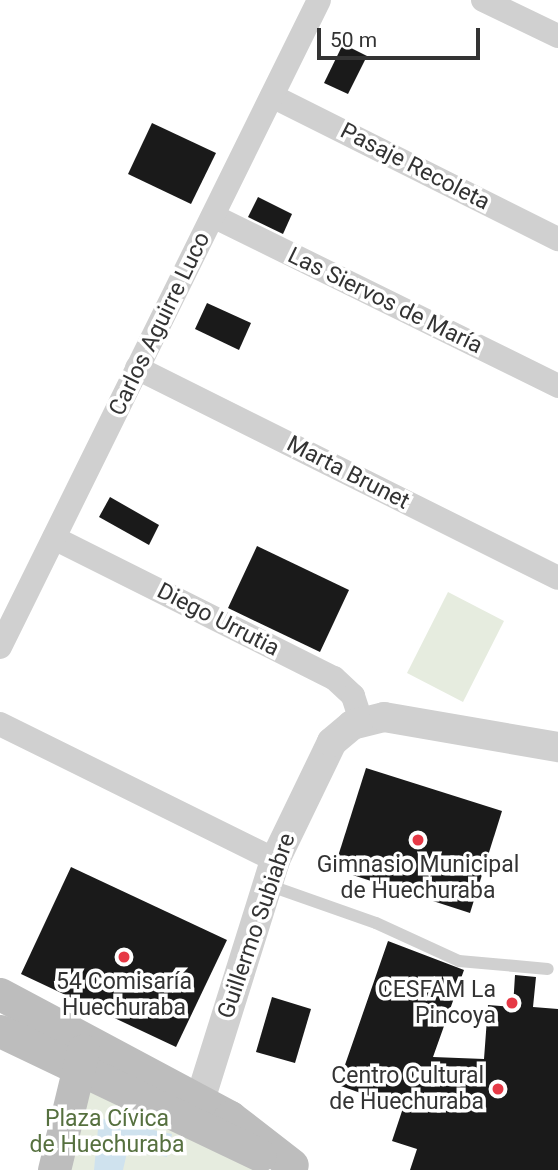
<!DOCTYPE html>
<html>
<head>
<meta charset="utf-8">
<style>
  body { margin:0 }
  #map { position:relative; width:558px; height:1170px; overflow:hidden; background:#fff; font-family:Roboto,sans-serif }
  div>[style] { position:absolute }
  .green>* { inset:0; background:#e6ecdf }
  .water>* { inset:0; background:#cfe2ee }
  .building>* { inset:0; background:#1a1a1a }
  .service>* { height:12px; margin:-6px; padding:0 6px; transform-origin:6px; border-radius:6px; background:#d0d0d0 }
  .minor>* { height:24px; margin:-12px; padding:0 12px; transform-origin:12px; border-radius:12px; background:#d0d0d0 }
  .tertiary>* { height:30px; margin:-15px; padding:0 15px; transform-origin:15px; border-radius:15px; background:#d0d0d0 }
  .secondary>* { height:33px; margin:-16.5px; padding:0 16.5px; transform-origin:16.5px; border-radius:16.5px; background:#bdbdbd }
  .dots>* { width:19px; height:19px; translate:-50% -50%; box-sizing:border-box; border:4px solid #fff; border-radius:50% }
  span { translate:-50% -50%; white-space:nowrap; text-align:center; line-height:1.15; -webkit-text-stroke:7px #fff; paint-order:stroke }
  .street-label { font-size:23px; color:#333 }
  .poi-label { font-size:23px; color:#333 }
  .right { translate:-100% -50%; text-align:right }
  .park-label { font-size:23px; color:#56703f }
  .scale { position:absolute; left:317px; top:28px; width:163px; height:32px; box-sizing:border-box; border:4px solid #333; border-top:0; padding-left:9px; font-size:21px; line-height:24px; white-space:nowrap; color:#333; -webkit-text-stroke:5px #fff; paint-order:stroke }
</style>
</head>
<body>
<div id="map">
  <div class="green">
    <div style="clip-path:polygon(448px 592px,504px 621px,463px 702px,407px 673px)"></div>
    <div style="clip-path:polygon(85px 1087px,259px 1170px,58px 1170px)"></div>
  </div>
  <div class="water">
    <div style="clip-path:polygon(99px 1118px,172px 1134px,167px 1157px,128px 1148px,123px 1170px,94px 1170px)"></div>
  </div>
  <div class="building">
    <div style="clip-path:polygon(343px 44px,367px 56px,348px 94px,324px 83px)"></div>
    <div style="clip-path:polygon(152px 123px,216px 153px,191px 204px,128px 174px)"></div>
    <div style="clip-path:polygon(258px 197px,292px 214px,283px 234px,248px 217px)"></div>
    <div style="clip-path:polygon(207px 303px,251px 323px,239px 350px,195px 329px)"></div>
    <div style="clip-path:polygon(110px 497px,159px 525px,149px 545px,99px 517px)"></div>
    <div style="clip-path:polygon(257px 546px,349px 590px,320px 652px,228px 608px)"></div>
    <div style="clip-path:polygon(366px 768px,502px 811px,470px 913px,334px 869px)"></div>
    <div style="clip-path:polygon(71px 867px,227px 940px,176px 1047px,21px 974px)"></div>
    <div style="clip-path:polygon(388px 941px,464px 970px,433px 1057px,484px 1059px,488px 1005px,513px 1007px,515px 975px,536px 977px,533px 1007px,558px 1009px,558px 1170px,410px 1170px,417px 1149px,392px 1141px,403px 1108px,338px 1085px)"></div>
    <div style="clip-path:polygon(272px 997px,311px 1009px,295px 1063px,256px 1052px)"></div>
  </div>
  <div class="service">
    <div style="left:268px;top:885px;width:114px;rotate:19.4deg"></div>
    <div style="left:376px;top:923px;width:91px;rotate:24.6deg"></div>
    <div style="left:459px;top:961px;width:89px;rotate:5.1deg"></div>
  </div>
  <div class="minor">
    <div style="left:483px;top:0;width:83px;rotate:25.6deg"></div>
    <div style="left:272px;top:96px;width:320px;rotate:26.6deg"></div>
    <div style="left:213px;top:216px;width:385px;rotate:26.2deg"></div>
    <div style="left:137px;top:368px;width:470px;rotate:26.5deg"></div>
    <div style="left:54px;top:538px;width:313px;rotate:26.6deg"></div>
    <div style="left:334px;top:678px;width:26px;rotate:43deg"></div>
    <div style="left:353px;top:696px;width:26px;rotate:72deg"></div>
    <div style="left:0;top:647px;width:721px;rotate:-63.75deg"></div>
    <div style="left:0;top:724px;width:307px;rotate:26.3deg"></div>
  </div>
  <div class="tertiary">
    <div style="left:200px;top:1100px;width:251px;rotate:-72.6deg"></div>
    <div style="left:275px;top:860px;width:131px;rotate:-64.2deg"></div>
    <div style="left:332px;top:742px;width:26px;rotate:-40deg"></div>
    <div style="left:352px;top:725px;width:33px;rotate:-14deg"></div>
    <div style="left:384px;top:717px;width:177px;rotate:9.8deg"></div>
  </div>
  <div class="secondary">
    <div style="left:0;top:994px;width:261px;rotate:28.1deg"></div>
    <div style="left:230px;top:1117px;width:78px;rotate:37.7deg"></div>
    <div style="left:0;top:1031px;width:288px;rotate:25.5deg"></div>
    <div style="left:54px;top:1170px;width:123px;rotate:-76.4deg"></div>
  </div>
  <div class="dots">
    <div style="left:418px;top:840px;background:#e63946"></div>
    <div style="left:124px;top:957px;background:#e63946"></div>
    <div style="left:512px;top:1003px;background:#e63946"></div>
    <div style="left:498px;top:1089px;background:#e63946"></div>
  </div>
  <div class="street-label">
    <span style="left:415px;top:167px;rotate:27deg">Pasaje Recoleta</span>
    <span style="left:385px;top:301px;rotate:26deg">Las Siervos de María</span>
    <span style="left:160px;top:324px;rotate:-64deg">Carlos Aguirre Luco</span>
    <span style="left:348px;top:473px;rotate:27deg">Marta Brunet</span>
    <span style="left:218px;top:620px;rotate:27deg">Diego Urrutia</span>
    <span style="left:257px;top:926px;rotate:-71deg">Guillermo Subiabre</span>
  </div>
  <div class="poi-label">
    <span style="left:418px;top:878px">Gimnasio Municipal<br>de Huechuraba</span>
    <span style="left:124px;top:995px">54 Comisaría<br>Huechuraba</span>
    <span class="right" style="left:496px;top:1003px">CESFAM La<br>Pincoya</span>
    <span class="right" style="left:484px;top:1089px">Centro Cultural<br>de Huechuraba</span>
  </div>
  <div class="park-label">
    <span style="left:107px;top:1132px">Plaza Cívica<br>de Huechuraba</span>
  </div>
  <div class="scale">50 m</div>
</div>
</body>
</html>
